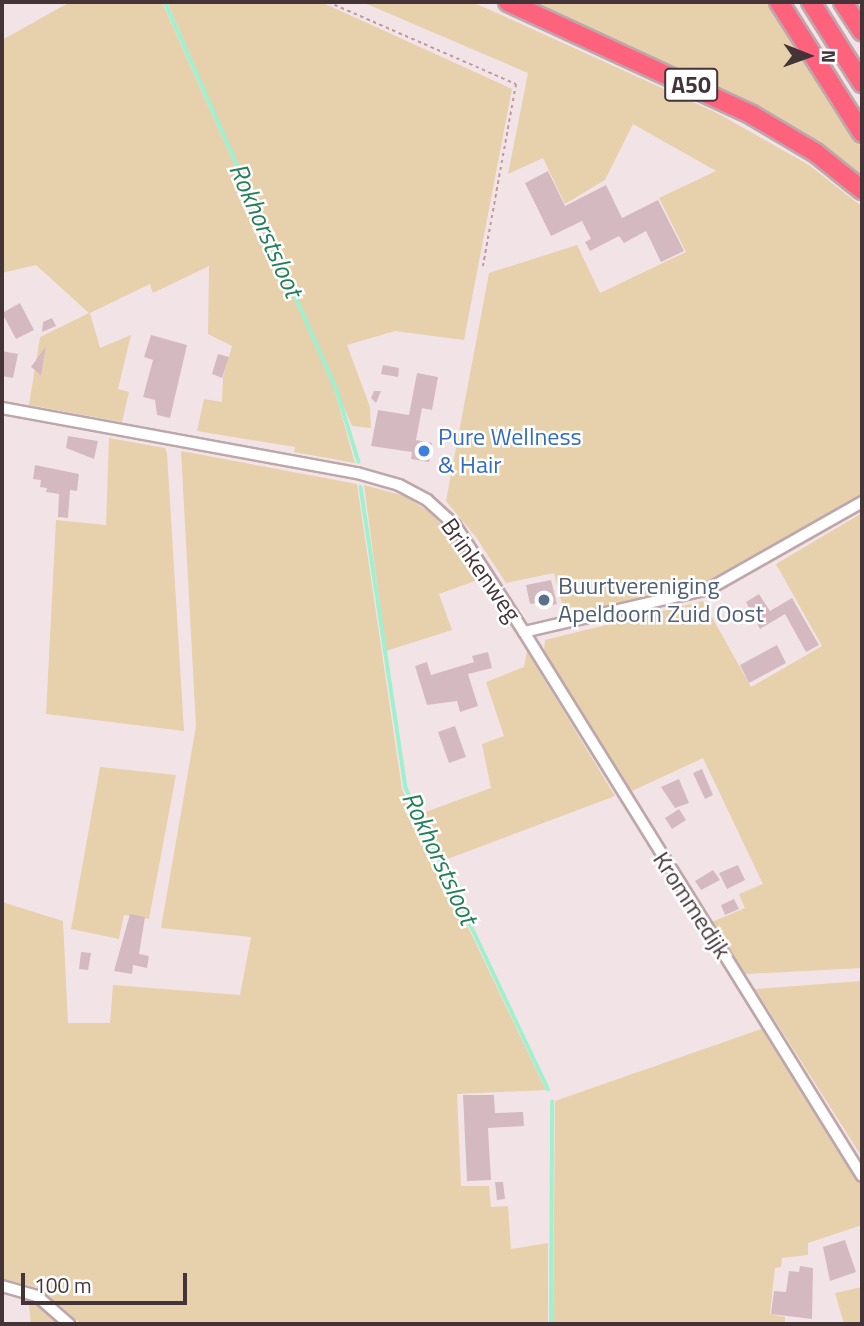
<!DOCTYPE html>
<html>
<head>
<meta charset="utf-8">
<style>
  body { margin:0 }
  #map { position:relative; width:864px; height:1326px; overflow:hidden; background:#f2e4e6; font-family:"Titillium Web",sans-serif }
  div>[style] { position:absolute }
  .green>* { inset:0; background:#e7d0ac }
  .stream>* { height:3.5px; margin:-1.75px; padding:0 1.75px; transform-origin:1.75px; border-radius:1.75px; background:#9ff0ce }
  .building>* { inset:0; background:#d4bac0 }
  .path>* { height:2px; margin-top:-1px; transform-origin:0; background:repeating-linear-gradient(90deg,#bf98a0 0 3.5px,transparent 0 7px) }
  .roads { filter:drop-shadow(2px 0 #bea7ab) drop-shadow(-2px 0 #bea7ab) drop-shadow(0 2px #bea7ab) drop-shadow(0 -2px #bea7ab) }
  .street>* { height:10px; margin:-5px; padding:0 5px; transform-origin:5px; border-radius:5px; background:#fff }
  .highway>* { height:18px; margin:-9px; padding:0 9px; transform-origin:9px; border-radius:9px; background:#fe637e }
  .dots>* { width:19px; height:19px; translate:-50% -50%; box-sizing:border-box; border:4px solid #fff; border-radius:50% }
  span { translate:-50% -50%; white-space:nowrap; text-align:center; line-height:1.15; -webkit-text-stroke:5px #fff; paint-order:stroke }
  .shield-label span { padding:2px 5px; background:#fff; border:2px solid; border-radius:5px; -webkit-text-stroke-width:0 }
  .shield-label { font-size:23px; color:#443438; font-weight:700 }
  .shop-label { font-size:24px; color:#366cbe }
  .left { translate:0 -50%; text-align:left }
  .street-label { font-size:24px; color:#443438 }
  .service-label { font-size:24px; color:#4e5e75 }
  .water-label { font-size:26px; color:#25805a; font-style:italic }
  .frame { position:absolute; inset:0; border:4px solid #443438; pointer-events:none }
  .north { position:absolute; left:773px; top:21px; width:70px; height:70px; -webkit-text-stroke:5px #fff; paint-order:stroke; rotate:91deg; font-size:19px; font-weight:700; line-height:28px; text-align:center; color:#443438 }
  .north::after { content:''; display:block; margin:auto; width:24px; height:32px; background:#443438; clip-path:polygon(50% 0,100% 100%,50% 72%,0 100%) }
  .scale { position:absolute; left:21px; top:1273px; width:166px; height:32px; box-sizing:border-box; border:4px solid #443438; border-top:0; padding-left:9px; font-size:21px; line-height:24px; white-space:nowrap; color:#443438; -webkit-text-stroke:5px #fff; paint-order:stroke }
</style>
</head>
<body>
<div id="map">
  <div class="green">
    <div style="clip-path:polygon(70px 2px,162px 2px,334px 388px,355px 463px,294px 452px,295px 447px,197px 431px,204px 399px,222px 402px,223px 377px,232px 346px,208px 334px,209px 266px,153px 293px,150px 284px,90px 313px,100px 348px,131px 335px,118px 389px,129px 392px,122px 422px,29px 405px,40px 337px,89px 313px,36px 265px,2px 273px,2px 40px)"></div>
    <div style="clip-path:polygon(167px 2px,321px 2px,512px 89px,464px 340px,395px 331px,347px 345px,370px 407px,371px 428px,352px 426px)"></div>
    <div style="clip-path:polygon(362px 2px,471px 2px,486px 8px,717px 113px,809px 165px,860px 205px,862px 496px,714px 580px,670px 593px,578px 615px,562px 605px,554px 573px,506px 583px,476px 537px,446px 501px,489px 273px,577px 245px,600px 293px,686px 252px,659px 198px,716px 171px,633px 124px,605px 180px,565px 204px,543px 158px,508px 174px,528px 73px)"></div>
    <div style="clip-path:polygon(520px 2px,768px 2px,862px 149px,862px 183px)"></div>
    <div style="clip-path:polygon(109px 438px,165px 448px,167px 453px,184px 731px,46px 714px,56px 520px,106px 525px)"></div>
    <div style="clip-path:polygon(181px 451px,357px 484px,402px 789px,546px 1090px,457px 1094px,461px 1186px,489px 1186px,491px 1207px,508px 1206px,511px 1249px,548px 1243px,548px 1324px,81px 1324px,40px 1288px,2px 1279px,2px 902px,63px 921px,68px 1023px,110px 1023px,113px 985px,240px 995px,251px 937px,161px 928px,196px 726px)"></div>
    <div style="clip-path:polygon(364px 485px,405px 496px,429px 512px,455px 538px,483px 578px,439px 594px,452px 630px,386px 651px)"></div>
    <div style="clip-path:polygon(862px 513px,862px 968px,745px 974px,712px 922px,745px 908px,739px 894px,763px 884px,703px 758px,630px 792px,544px 651px,545px 640px,703px 601px,751px 687px,822px 646px,776px 564px)"></div>
    <div style="clip-path:polygon(527px 651px,615px 796px,442px 861px,420px 814px,491px 788px,482px 744px,504px 736px,486px 682px,524px 667px)"></div>
    <div style="clip-path:polygon(100px 767px,176px 775px,149px 919px,124px 915px,119px 939px,71px 929px)"></div>
    <div style="clip-path:polygon(862px 981px,862px 1157px,755px 989px)"></div>
    <div style="clip-path:polygon(764px 1028px,857px 1175px,862px 1185px,862px 1225px,808px 1243px,808px 1255px,782px 1258px,781px 1267px,775px 1268px,770px 1314px,785px 1317px,785px 1324px,553px 1324px,555px 1101px)"></div>
    <div style="clip-path:polygon(862px 1287px,862px 1324px,844px 1324px,835px 1293px)"></div>
    <div style="clip-path:polygon(28px 1298px,43px 1307px,62px 1324px,31px 1324px)"></div>
  </div>
  <div class="stream">
    <div style="left:165px;top:2px;width:421px;rotate:66.1deg"></div>
    <div style="left:336px;top:387px;width:78px;rotate:73deg"></div>
    <div style="left:361px;top:487px;width:304px;rotate:81.5deg"></div>
    <div style="left:406px;top:788px;width:333px;rotate:64.7deg"></div>
    <div style="left:551px;top:1324px;width:222px;rotate:-89.7deg"></div>
  </div>
  <div class="building">
    <div style="clip-path:polygon(548px 171px,565px 206px,606px 185px,622px 218px,658px 200px,684px 251px,661px 262px,646px 231px,624px 243px,619px 236px,590px 251px,585px 242px,591px 239px,582px 221px,551px 236px,525px 183px)"></div>
    <div style="clip-path:polygon(20px 303px,34px 330px,16px 339px,2px 313px)"></div>
    <div style="clip-path:polygon(52px 318px,56px 326px,42px 332px,43px 322px)"></div>
    <div style="clip-path:polygon(151px 335px,187px 345px,170px 418px,157px 415px,155px 400px,143px 397px,153px 360px,144px 357px)"></div>
    <div style="clip-path:polygon(46px 346px,41px 375px,31px 367px)"></div>
    <div style="clip-path:polygon(2px 351px,18px 354px,13px 378px,2px 376px)"></div>
    <div style="clip-path:polygon(218px 354px,229px 357px,222px 378px,212px 374px)"></div>
    <div style="clip-path:polygon(383px 365px,399px 368px,398px 377px,381px 374px)"></div>
    <div style="clip-path:polygon(417px 373px,438px 377px,432px 410px,422px 408px,416px 440px,432px 443px,429px 462px,411px 459px,412px 452px,371px 446px,378px 410px,409px 415px)"></div>
    <div style="clip-path:polygon(374px 391px,381px 391px,376px 403px,371px 398px)"></div>
    <div style="clip-path:polygon(68px 436px,98px 441px,94px 459px,66px 448px)"></div>
    <div style="clip-path:polygon(35px 465px,79px 474px,77px 491px,70px 490px,68px 518px,58px 517px,59px 494px,46px 492px,47px 488px,40px 487px,41px 480px,33px 479px)"></div>
    <div style="clip-path:polygon(551px 580px,557px 604px,538px 608px,537px 603px,530px 604px,526px 585px)"></div>
    <div style="clip-path:polygon(759px 594px,770px 611px,792px 598px,819px 645px,806px 652px,785px 614px,760px 629px,746px 602px)"></div>
    <div style="clip-path:polygon(777px 645px,786px 663px,749px 683px,740px 665px)"></div>
    <div style="clip-path:polygon(488px 652px,492px 668px,468px 674px,478px 706px,460px 712px,457px 701px,427px 705px,415px 666px,427px 662px,431px 675px,474px 662px,472px 656px)"></div>
    <div style="clip-path:polygon(455px 726px,466px 757px,449px 763px,438px 732px)"></div>
    <div style="clip-path:polygon(702px 769px,713px 795px,705px 799px,693px 773px)"></div>
    <div style="clip-path:polygon(679px 779px,689px 803px,675px 808px,661px 787px)"></div>
    <div style="clip-path:polygon(679px 809px,686px 820px,672px 829px,665px 818px)"></div>
    <div style="clip-path:polygon(738px 865px,745px 880px,727px 889px,719px 873px)"></div>
    <div style="clip-path:polygon(713px 870px,720px 880px,701px 890px,695px 881px)"></div>
    <div style="clip-path:polygon(734px 899px,739px 909px,725px 915px,721px 905px)"></div>
    <div style="clip-path:polygon(130px 914px,145px 917px,139px 954px,149px 956px,147px 968px,133px 965px,132px 974px,114px 971px)"></div>
    <div style="clip-path:polygon(81px 952px,91px 953px,88px 970px,79px 969px)"></div>
    <div style="clip-path:polygon(463px 1095px,494px 1095px,495px 1113px,523px 1112px,524px 1126px,488px 1128px,491px 1180px,467px 1181px)"></div>
    <div style="clip-path:polygon(495px 1182px,503px 1182px,505px 1199px,497px 1200px)"></div>
    <div style="clip-path:polygon(845px 1240px,856px 1272px,830px 1281px,823px 1247px)"></div>
    <div style="clip-path:polygon(800px 1266px,813px 1268px,812px 1319px,771px 1314px,774px 1291px,786px 1292px,789px 1271px,799px 1272px)"></div>
  </div>
  <div class="path">
    <div style="left:328px;top:2px;width:205px;rotate:23.6deg"></div>
    <div style="left:516px;top:84px;width:185px;rotate:100.3deg"></div>
  </div>
  <div class="roads">
    <div class="street">
      <div style="left:2px;top:408px;width:361px;rotate:10.4deg"></div>
      <div style="left:357px;top:473px;width:44px;rotate:15.9deg"></div>
      <div style="left:399px;top:485px;width:32px;rotate:28deg"></div>
      <div style="left:427px;top:500px;width:38px;rotate:42deg"></div>
      <div style="left:455px;top:525px;width:127px;rotate:57.2deg"></div>
      <div style="left:524px;top:632px;width:190px;rotate:-13.1deg"></div>
      <div style="left:709px;top:589px;width:176px;rotate:-29.6deg"></div>
      <div style="left:524px;top:632px;width:640px;rotate:58.15deg"></div>
      <div style="left:2px;top:1286px;width:36px;rotate:16deg"></div>
      <div style="left:37px;top:1296px;width:43px;rotate:41.2deg"></div>
    </div>
    <div class="highway">
      <div style="left:508px;top:2px;width:269px;rotate:24.8deg"></div>
      <div style="left:752px;top:115px;width:74px;rotate:30.7deg"></div>
      <div style="left:816px;top:153px;width:59px;rotate:38.8deg"></div>
      <div style="left:779px;top:2px;width:155px;rotate:57.6deg"></div>
      <div style="left:811px;top:2px;width:96px;rotate:57.8deg"></div>
      <div style="left:843px;top:2px;width:35px;rotate:57deg"></div>
    </div>
  </div>
  <div class="dots">
    <div style="left:424px;top:451px;background:#3f7fe0"></div>
    <div style="left:544px;top:600px;background:#5c6f8a"></div>
  </div>
  <div class="shield-label">
    <span style="left:691px;top:85px">A50</span>
  </div>
  <div class="shop-label">
    <span class="left" style="left:438px;top:451px">Pure Wellness<br>&amp; Hair</span>
  </div>
  <div class="street-label">
    <span style="left:481px;top:570px;rotate:55deg">Brinkenweg</span>
    <span style="left:692px;top:905px;rotate:57deg">Krommedijk</span>
  </div>
  <div class="service-label">
    <span class="left" style="left:558px;top:600px">Buurtvereniging<br>Apeldoorn Zuid Oost</span>
  </div>
  <div class="water-label">
    <span style="left:266px;top:230px;rotate:66deg">Rokhorstsloot</span>
    <span style="left:440px;top:858px;rotate:65deg">Rokhorstsloot</span>
  </div>
  <div class="frame"></div>
  <div class="north">N</div>
  <div class="scale">100 m</div>
</div>
</body>
</html>
